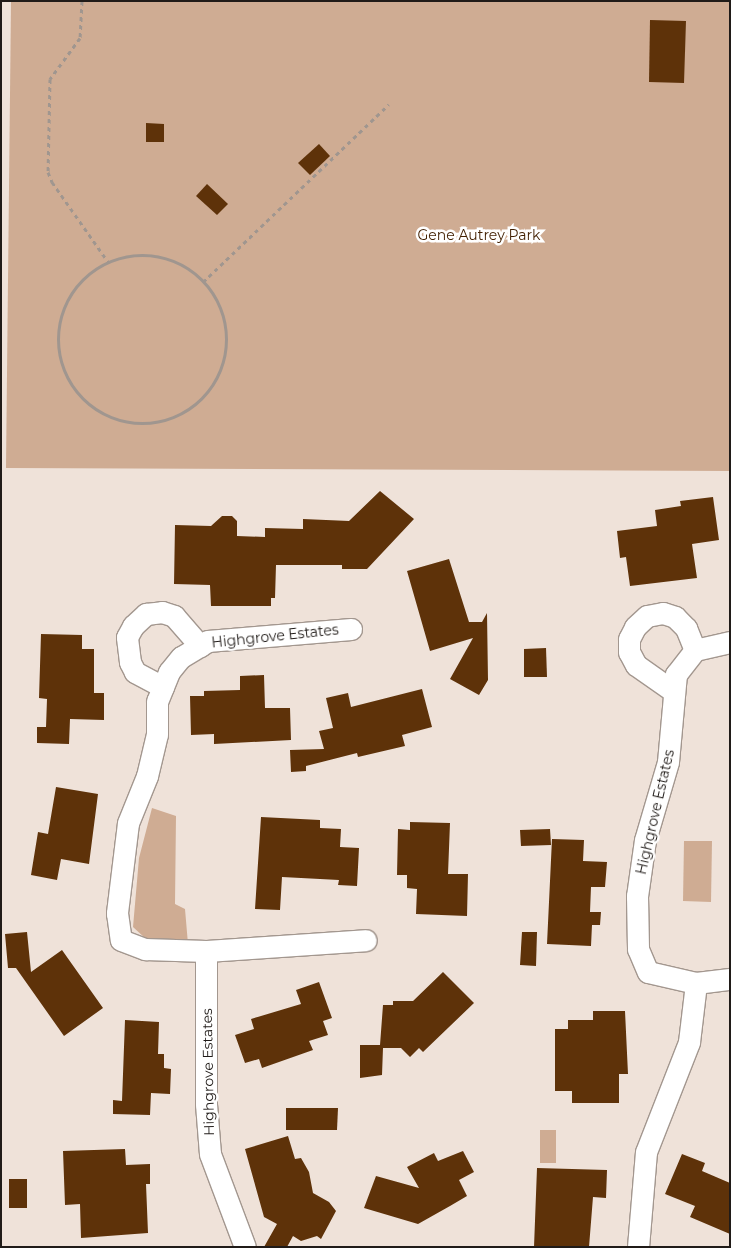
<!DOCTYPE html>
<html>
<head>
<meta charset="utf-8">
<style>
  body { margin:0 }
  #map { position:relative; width:731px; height:1248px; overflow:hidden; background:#efe2d9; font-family:Montserrat,sans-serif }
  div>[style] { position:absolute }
  .green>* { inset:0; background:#cfac93 }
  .building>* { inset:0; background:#5e3209 }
  .path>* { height:3px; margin-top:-1.5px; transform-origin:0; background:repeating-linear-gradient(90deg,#a0968f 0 4px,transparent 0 8px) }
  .path>.ring { margin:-1.5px; padding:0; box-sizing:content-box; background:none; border:3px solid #a0968f; border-radius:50% }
  .roads { filter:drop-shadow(1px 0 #a3978f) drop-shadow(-1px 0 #a3978f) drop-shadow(0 1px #a3978f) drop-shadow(0 -1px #a3978f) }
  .minor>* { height:21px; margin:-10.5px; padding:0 10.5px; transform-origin:10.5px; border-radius:10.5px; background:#fff }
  span { translate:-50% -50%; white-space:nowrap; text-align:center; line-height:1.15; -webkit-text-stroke:5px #fff; paint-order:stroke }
  .park-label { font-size:14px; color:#411f00 }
  .street-label { font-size:14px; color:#201b18 }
  .frame { position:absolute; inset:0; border:2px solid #201b18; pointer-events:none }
</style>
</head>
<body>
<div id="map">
  <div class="green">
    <div style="clip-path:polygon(11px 1px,730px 1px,730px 471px,6px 468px)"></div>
    <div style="clip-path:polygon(152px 808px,176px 816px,175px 904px,185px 909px,188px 944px,145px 938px,133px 927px,139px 858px)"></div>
    <div style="clip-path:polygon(684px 841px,712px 841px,711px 902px,683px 901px)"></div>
    <div style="clip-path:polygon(540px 1130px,556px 1130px,556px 1163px,540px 1163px)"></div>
  </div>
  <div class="building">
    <div style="clip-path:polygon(650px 20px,686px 21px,684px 83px,649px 82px)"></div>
    <div style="clip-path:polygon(146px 123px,164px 124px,164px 142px,146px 142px)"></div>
    <div style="clip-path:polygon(319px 144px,330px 156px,310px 175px,298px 163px)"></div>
    <div style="clip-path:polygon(207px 184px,228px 204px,217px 215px,196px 196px)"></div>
    <div style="clip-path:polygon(380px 491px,414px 519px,367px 569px,342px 569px,342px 565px,276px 565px,275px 598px,271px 598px,271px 606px,211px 606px,210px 585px,174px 584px,175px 525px,211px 526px,222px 516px,232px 516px,237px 521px,237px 536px,265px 537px,265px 528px,303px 529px,303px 519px,349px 521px)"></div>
    <div style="clip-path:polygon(713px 497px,719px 540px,692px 544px,697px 578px,630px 586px,626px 557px,620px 558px,617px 531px,657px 526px,655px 510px,681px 506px,680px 501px)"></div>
    <div style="clip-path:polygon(449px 559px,469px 622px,482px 622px,487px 613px,488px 680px,479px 695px,450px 679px,473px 638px,430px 651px,407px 571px)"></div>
    <div style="clip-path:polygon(41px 634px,82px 635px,82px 649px,94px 649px,94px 693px,104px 693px,104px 720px,70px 719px,69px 744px,37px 743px,37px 727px,46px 727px,47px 699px,39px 698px)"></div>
    <div style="clip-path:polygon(546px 648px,547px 677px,524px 677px,524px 649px)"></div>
    <div style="clip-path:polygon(264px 675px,265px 708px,290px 708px,291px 740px,214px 744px,214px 734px,191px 735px,190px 696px,204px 696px,204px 691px,240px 690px,240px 676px)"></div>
    <div style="clip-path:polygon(422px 689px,432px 727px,402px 735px,405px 746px,358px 757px,357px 753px,306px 766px,306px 771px,291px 772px,290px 750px,324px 749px,319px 731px,333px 728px,326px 698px,348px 693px,351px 707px)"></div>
    <div style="clip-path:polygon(56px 787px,98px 794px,89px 864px,61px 859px,57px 880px,31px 875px,38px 832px,48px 834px)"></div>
    <div style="clip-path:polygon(261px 817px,320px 820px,320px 828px,341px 829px,340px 847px,359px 848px,357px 886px,338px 885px,339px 880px,282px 877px,280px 910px,255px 909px)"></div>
    <div style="clip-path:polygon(410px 822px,450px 823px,448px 874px,468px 874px,467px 916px,416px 914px,417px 889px,407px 888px,407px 875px,397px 875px,398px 829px,410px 830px)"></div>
    <div style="clip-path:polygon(550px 829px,551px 845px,521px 846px,520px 830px)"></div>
    <div style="clip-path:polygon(552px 839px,584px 840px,583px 861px,607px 862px,605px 887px,591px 887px,590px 912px,601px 912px,600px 925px,592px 925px,591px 946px,547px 944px)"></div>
    <div style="clip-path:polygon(27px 932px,31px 972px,62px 950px,103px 1008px,64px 1036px,16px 968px,8px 968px,5px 934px)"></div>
    <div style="clip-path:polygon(522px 932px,537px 932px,536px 966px,520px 965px)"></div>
    <div style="clip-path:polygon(443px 972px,474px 1003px,423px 1052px,419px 1048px,410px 1057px,401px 1048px,383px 1048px,382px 1075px,360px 1078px,360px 1045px,380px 1045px,383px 1005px,393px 1005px,393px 1001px,413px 1001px)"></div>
    <div style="clip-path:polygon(319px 982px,332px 1018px,323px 1021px,328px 1035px,309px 1041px,313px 1050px,262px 1068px,259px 1059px,245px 1063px,235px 1035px,254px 1029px,251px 1019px,301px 1004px,296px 990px)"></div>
    <div style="clip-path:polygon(593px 1011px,625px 1011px,628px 1074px,619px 1074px,619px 1103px,572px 1103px,572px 1091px,555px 1091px,555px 1029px,568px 1029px,568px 1020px,593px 1020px)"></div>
    <div style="clip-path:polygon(125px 1020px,159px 1022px,158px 1054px,164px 1054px,164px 1068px,171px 1069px,170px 1094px,151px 1093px,150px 1115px,113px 1114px,113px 1100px,122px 1101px)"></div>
    <div style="clip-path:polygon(286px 1108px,338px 1108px,337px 1130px,286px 1130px)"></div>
    <div style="clip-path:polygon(288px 1136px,295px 1159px,301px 1158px,309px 1172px,313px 1193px,329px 1202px,336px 1211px,321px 1239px,317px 1236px,301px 1241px,293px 1236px,287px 1247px,264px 1247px,277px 1224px,264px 1217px,245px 1149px)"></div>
    <div style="clip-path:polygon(125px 1149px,126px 1165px,150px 1164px,150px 1184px,146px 1184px,148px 1233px,81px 1238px,80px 1204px,65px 1205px,63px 1151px)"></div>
    <div style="clip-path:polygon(463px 1151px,474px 1172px,459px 1180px,467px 1196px,450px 1206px,418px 1224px,364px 1208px,376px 1176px,419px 1188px,407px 1167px,434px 1153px,438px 1161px)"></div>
    <div style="clip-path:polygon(682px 1154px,705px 1163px,702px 1171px,730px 1183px,730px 1234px,690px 1217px,695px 1206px,665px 1194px)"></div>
    <div style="clip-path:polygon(537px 1168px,607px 1170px,606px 1198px,593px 1197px,589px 1247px,534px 1247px)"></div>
    <div style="clip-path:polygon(9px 1179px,27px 1179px,27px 1208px,9px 1208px)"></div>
  </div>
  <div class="path">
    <div style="left:82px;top:1px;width:37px;rotate:93deg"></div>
    <div style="left:80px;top:38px;width:51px;rotate:126.2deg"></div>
    <div style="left:50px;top:79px;width:93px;rotate:91.2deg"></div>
    <div style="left:48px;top:172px;width:11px;rotate:68deg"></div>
    <div style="left:52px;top:182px;width:99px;rotate:54.9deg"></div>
    <div class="ring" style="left:58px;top:255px;width:165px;height:165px"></div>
    <div style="left:203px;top:282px;width:257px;rotate:-43.7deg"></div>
  </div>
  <div class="roads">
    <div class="minor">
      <div style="left:351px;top:629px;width:144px;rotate:175.2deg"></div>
      <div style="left:208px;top:641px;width:31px;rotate:149deg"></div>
      <div style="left:181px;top:657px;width:19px;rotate:129deg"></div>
      <div style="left:169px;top:672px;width:31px;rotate:112deg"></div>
      <div style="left:157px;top:701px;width:33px;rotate:90deg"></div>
      <div style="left:157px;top:734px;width:43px;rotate:103.4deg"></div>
      <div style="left:147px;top:776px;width:51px;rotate:112deg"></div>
      <div style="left:128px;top:823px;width:91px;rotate:97deg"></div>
      <div style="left:117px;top:913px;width:27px;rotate:82deg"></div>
      <div style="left:121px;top:940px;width:26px;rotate:21deg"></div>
      <div style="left:145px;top:949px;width:61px;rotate:1.9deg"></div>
      <div style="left:206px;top:951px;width:160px;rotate:-3.9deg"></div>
      <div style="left:730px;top:642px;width:36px;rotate:167deg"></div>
      <div style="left:695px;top:650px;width:31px;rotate:128deg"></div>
      <div style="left:676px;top:674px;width:88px;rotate:95.2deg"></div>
      <div style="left:668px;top:762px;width:81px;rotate:106.4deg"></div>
      <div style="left:645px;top:840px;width:57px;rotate:98.1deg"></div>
      <div style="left:637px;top:896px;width:53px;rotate:88.9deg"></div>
      <div style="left:638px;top:949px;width:25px;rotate:67deg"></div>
      <div style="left:648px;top:972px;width:49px;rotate:12.9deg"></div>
      <div style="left:696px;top:983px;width:34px;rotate:-7deg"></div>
      <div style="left:163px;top:687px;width:32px;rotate:-152deg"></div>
      <div style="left:135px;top:672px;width:11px;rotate:-117deg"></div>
      <div style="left:130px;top:662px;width:25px;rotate:-97deg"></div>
      <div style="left:127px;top:637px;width:13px;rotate:-61deg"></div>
      <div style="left:133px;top:626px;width:18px;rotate:-43deg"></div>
      <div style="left:146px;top:614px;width:16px;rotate:-7deg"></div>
      <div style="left:162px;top:612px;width:13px;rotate:18deg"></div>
      <div style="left:174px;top:616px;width:40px;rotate:49deg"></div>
      <div style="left:673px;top:691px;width:45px;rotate:-144.9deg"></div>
      <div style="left:636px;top:665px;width:15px;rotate:-118deg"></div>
      <div style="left:629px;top:652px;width:13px;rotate:-90deg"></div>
      <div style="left:629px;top:639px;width:13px;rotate:-63deg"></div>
      <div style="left:635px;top:627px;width:16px;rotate:-43deg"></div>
      <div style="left:647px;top:616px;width:16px;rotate:-11deg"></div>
      <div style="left:663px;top:613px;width:13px;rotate:18deg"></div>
      <div style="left:675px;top:617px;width:16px;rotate:45deg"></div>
      <div style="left:686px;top:628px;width:24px;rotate:68deg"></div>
      <div style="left:206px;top:951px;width:153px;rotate:90deg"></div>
      <div style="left:206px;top:1104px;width:50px;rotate:85.4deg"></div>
      <div style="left:210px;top:1154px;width:99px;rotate:69.4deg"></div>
      <div style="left:638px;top:1247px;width:95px;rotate:-85.2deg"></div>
      <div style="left:646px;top:1152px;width:118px;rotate:-68.6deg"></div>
      <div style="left:689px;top:1042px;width:59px;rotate:-83.2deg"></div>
    </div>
  </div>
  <div class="park-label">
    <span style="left:479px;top:235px">Gene Autrey Park</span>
  </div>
  <div class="street-label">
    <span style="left:275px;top:636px;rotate:-6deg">Highgrove Estates</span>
    <span style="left:655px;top:812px;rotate:-77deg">Highgrove Estates</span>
    <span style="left:208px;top:1072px;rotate:-91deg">Highgrove Estates</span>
  </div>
  <div class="frame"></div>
</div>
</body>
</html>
